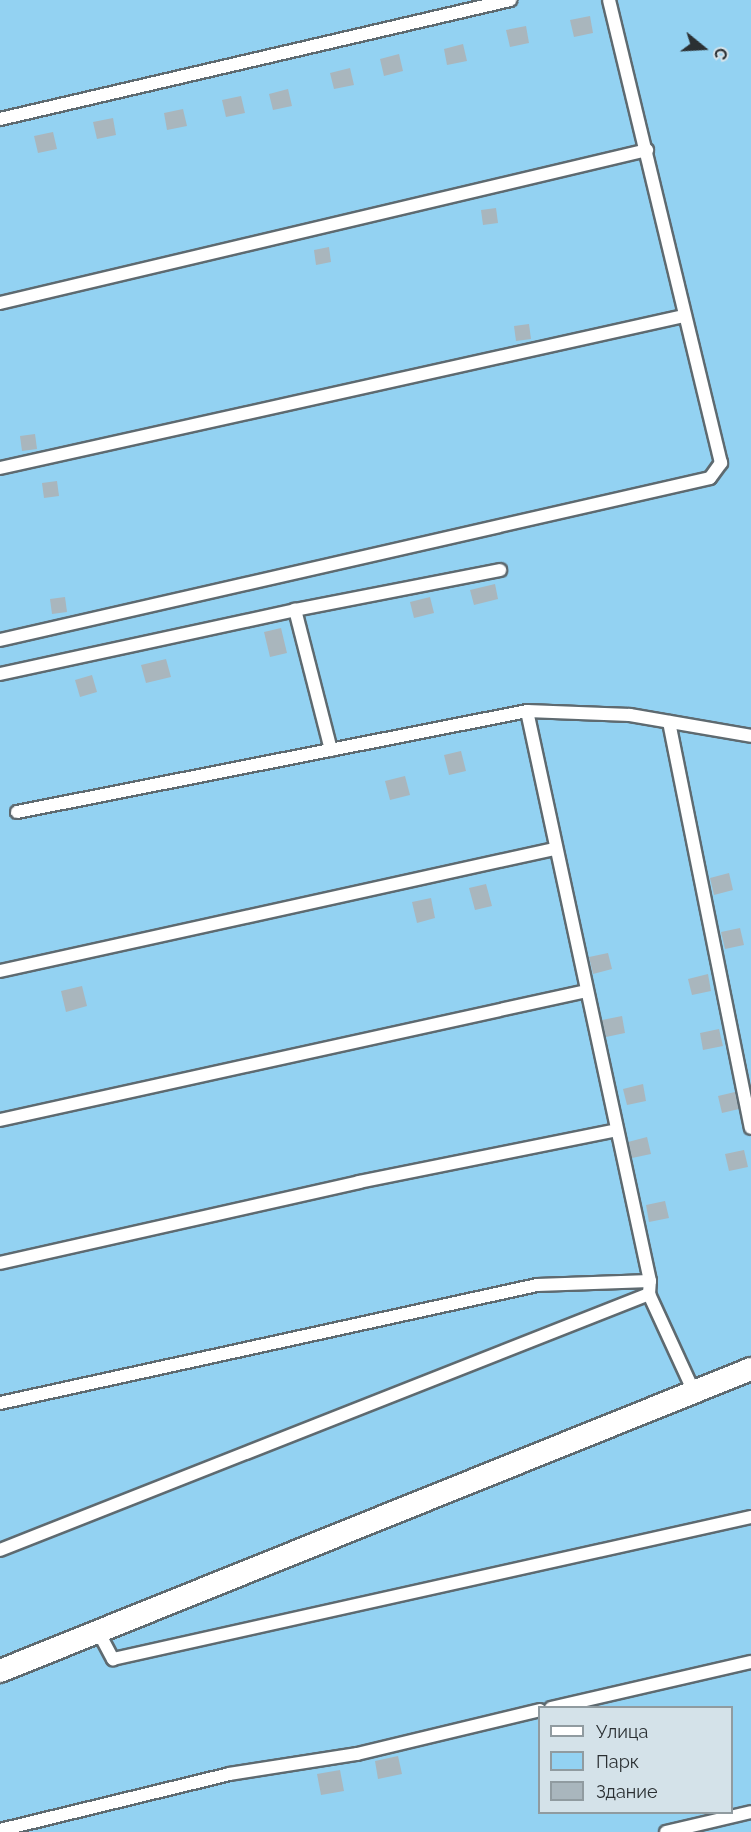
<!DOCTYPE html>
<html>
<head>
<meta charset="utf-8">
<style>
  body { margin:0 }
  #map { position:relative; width:751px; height:1832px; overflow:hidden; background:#d4e2e9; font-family:Raleway,sans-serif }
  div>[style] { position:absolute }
  .green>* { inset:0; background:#93d2f2 }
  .building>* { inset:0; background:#a9b6bd }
  .roads { filter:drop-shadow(2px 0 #5e6a70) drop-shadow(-2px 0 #5e6a70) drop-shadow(0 2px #5e6a70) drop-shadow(0 -2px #5e6a70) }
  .lane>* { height:12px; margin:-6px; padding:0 6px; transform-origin:6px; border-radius:6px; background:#fff }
  .street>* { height:22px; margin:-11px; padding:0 11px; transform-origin:11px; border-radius:11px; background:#fff }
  span { translate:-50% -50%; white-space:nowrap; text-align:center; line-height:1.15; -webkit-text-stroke:6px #d4e2e9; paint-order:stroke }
  .legend { position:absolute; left:538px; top:1706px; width:195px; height:108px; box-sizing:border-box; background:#d4e2e9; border:2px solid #909ba0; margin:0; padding:8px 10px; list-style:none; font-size:18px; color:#2b3033 }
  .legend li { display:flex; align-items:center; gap:12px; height:30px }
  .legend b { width:30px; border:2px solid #909ba0 }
  .north { position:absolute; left:673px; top:18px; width:60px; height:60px; -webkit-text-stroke:4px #d4e2e9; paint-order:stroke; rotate:108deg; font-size:16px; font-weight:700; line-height:24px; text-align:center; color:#2b3033 }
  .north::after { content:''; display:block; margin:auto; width:21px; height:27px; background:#2b3033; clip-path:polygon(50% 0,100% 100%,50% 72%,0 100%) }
</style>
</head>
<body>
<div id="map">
  <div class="green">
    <div style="clip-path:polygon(evenodd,0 0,751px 0,751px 1832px,0 1832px,0 0,540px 1708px,732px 1708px,732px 1812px,540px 1812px,540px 1708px)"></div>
  </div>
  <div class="building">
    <div style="clip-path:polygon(590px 16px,593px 33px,574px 37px,570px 20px)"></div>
    <div style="clip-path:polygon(526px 26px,529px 43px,510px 47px,506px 30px)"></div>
    <div style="clip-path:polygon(463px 44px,467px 61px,447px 65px,444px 49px)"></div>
    <div style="clip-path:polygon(399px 54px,403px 71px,384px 76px,380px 59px)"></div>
    <div style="clip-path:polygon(350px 68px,354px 85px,334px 89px,330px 73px)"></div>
    <div style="clip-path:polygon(288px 89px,292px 106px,273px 110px,269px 94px)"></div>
    <div style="clip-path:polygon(241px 96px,245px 113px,226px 117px,222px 100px)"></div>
    <div style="clip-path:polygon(183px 109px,187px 126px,167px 130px,164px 113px)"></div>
    <div style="clip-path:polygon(113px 118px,116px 135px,97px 139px,93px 122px)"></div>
    <div style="clip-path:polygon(53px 132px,57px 149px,38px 153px,34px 136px)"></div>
    <div style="clip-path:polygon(496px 208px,498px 223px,483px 225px,481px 210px)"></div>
    <div style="clip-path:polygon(329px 247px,331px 262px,316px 265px,314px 250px)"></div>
    <div style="clip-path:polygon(529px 324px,531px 339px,516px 341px,514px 326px)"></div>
    <div style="clip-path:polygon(35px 434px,37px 449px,22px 451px,20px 436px)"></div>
    <div style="clip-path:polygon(57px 481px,59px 496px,44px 498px,42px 483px)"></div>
    <div style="clip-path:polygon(495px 584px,498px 599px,474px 605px,470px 590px)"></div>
    <div style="clip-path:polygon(65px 597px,67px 612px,52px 614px,50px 599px)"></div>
    <div style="clip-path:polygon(430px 597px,434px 613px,414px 618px,410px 602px)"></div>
    <div style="clip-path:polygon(281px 628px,287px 653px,270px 657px,264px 632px)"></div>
    <div style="clip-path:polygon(166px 659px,171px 677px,146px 683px,141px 665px)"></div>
    <div style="clip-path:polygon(92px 675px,97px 692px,80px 697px,75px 680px)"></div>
    <div style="clip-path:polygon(461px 751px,466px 771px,449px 775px,444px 755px)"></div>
    <div style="clip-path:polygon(405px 776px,410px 795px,390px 800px,385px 781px)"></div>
    <div style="clip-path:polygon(729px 873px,733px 890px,714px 895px,710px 878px)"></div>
    <div style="clip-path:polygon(486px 884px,492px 906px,475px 910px,469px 888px)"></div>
    <div style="clip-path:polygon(431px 898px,435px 918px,417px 923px,412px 902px)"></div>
    <div style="clip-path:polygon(740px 928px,744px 945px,725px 949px,721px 932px)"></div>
    <div style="clip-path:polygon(608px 953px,612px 969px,593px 974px,589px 957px)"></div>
    <div style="clip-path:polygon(708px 974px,711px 991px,692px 995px,688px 979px)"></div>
    <div style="clip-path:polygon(82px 986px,87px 1006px,66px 1012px,61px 991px)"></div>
    <div style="clip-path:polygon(622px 1016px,625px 1033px,606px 1037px,602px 1020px)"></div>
    <div style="clip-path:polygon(719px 1029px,723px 1046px,703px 1050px,700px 1033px)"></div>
    <div style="clip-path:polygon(643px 1084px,646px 1101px,627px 1105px,623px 1089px)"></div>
    <div style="clip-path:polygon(735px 1092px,739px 1109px,722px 1113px,718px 1096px)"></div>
    <div style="clip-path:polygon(647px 1137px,651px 1154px,632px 1158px,628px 1142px)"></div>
    <div style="clip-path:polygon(744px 1150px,748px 1167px,729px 1171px,725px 1154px)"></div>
    <div style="clip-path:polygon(665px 1201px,669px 1218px,649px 1222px,646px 1205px)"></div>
    <div style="clip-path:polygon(398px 1756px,402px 1774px,378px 1779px,375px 1761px)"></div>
    <div style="clip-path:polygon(340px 1770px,344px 1791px,321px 1795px,317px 1774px)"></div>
  </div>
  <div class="roads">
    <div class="lane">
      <div style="left:0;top:119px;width:524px;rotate:-13.13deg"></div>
      <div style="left:0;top:303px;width:665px;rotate:-13.3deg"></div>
      <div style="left:0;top:468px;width:701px;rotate:-12.53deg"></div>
      <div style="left:0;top:640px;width:728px;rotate:-12.85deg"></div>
      <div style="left:710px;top:478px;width:19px;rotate:-54deg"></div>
      <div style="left:721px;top:463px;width:476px;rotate:-103.6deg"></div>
      <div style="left:0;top:674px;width:302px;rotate:-12.2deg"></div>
      <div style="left:669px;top:722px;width:414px;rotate:78.6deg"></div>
      <div style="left:331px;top:750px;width:145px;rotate:-104.4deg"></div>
      <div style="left:295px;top:610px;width:209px;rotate:-11deg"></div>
      <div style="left:17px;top:812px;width:520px;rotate:-11.2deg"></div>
      <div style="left:0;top:971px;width:567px;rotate:-12.42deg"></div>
      <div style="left:0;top:1120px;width:600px;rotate:-12.41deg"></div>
      <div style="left:0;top:1263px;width:368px;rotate:-12.7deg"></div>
      <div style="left:359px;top:1182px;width:262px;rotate:-11.4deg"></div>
      <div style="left:694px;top:1392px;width:108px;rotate:-114.7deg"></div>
      <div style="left:649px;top:1294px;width:13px;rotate:-86deg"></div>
      <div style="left:650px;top:1281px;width:583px;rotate:-102.18deg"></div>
      <div style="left:527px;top:711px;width:103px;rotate:2.2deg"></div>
      <div style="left:630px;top:715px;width:123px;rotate:9.8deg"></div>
      <div style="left:0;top:1403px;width:550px;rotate:-12.39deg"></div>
      <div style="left:537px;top:1285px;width:113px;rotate:-2deg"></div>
      <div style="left:0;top:1550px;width:698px;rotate:-21.53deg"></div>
      <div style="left:99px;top:1633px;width:30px;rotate:62deg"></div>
      <div style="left:113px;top:1659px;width:654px;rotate:-12.55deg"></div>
      <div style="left:551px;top:1708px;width:205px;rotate:-13deg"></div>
      <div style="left:0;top:1830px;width:236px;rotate:-13.7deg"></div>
      <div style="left:229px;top:1774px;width:130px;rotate:-8.9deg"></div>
      <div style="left:357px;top:1754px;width:188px;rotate:-13.5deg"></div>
      <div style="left:666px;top:1832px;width:87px;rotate:-13.2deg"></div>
    </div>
    <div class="street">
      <div style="left:0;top:1671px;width:809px;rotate:-21.91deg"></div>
    </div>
  </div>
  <ul class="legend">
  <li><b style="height:8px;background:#fff"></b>Улица</li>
  <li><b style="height:16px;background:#93d2f2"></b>Парк</li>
  <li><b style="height:16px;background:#a9b6bd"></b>Здание</li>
  </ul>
  <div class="north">С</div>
</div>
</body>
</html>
